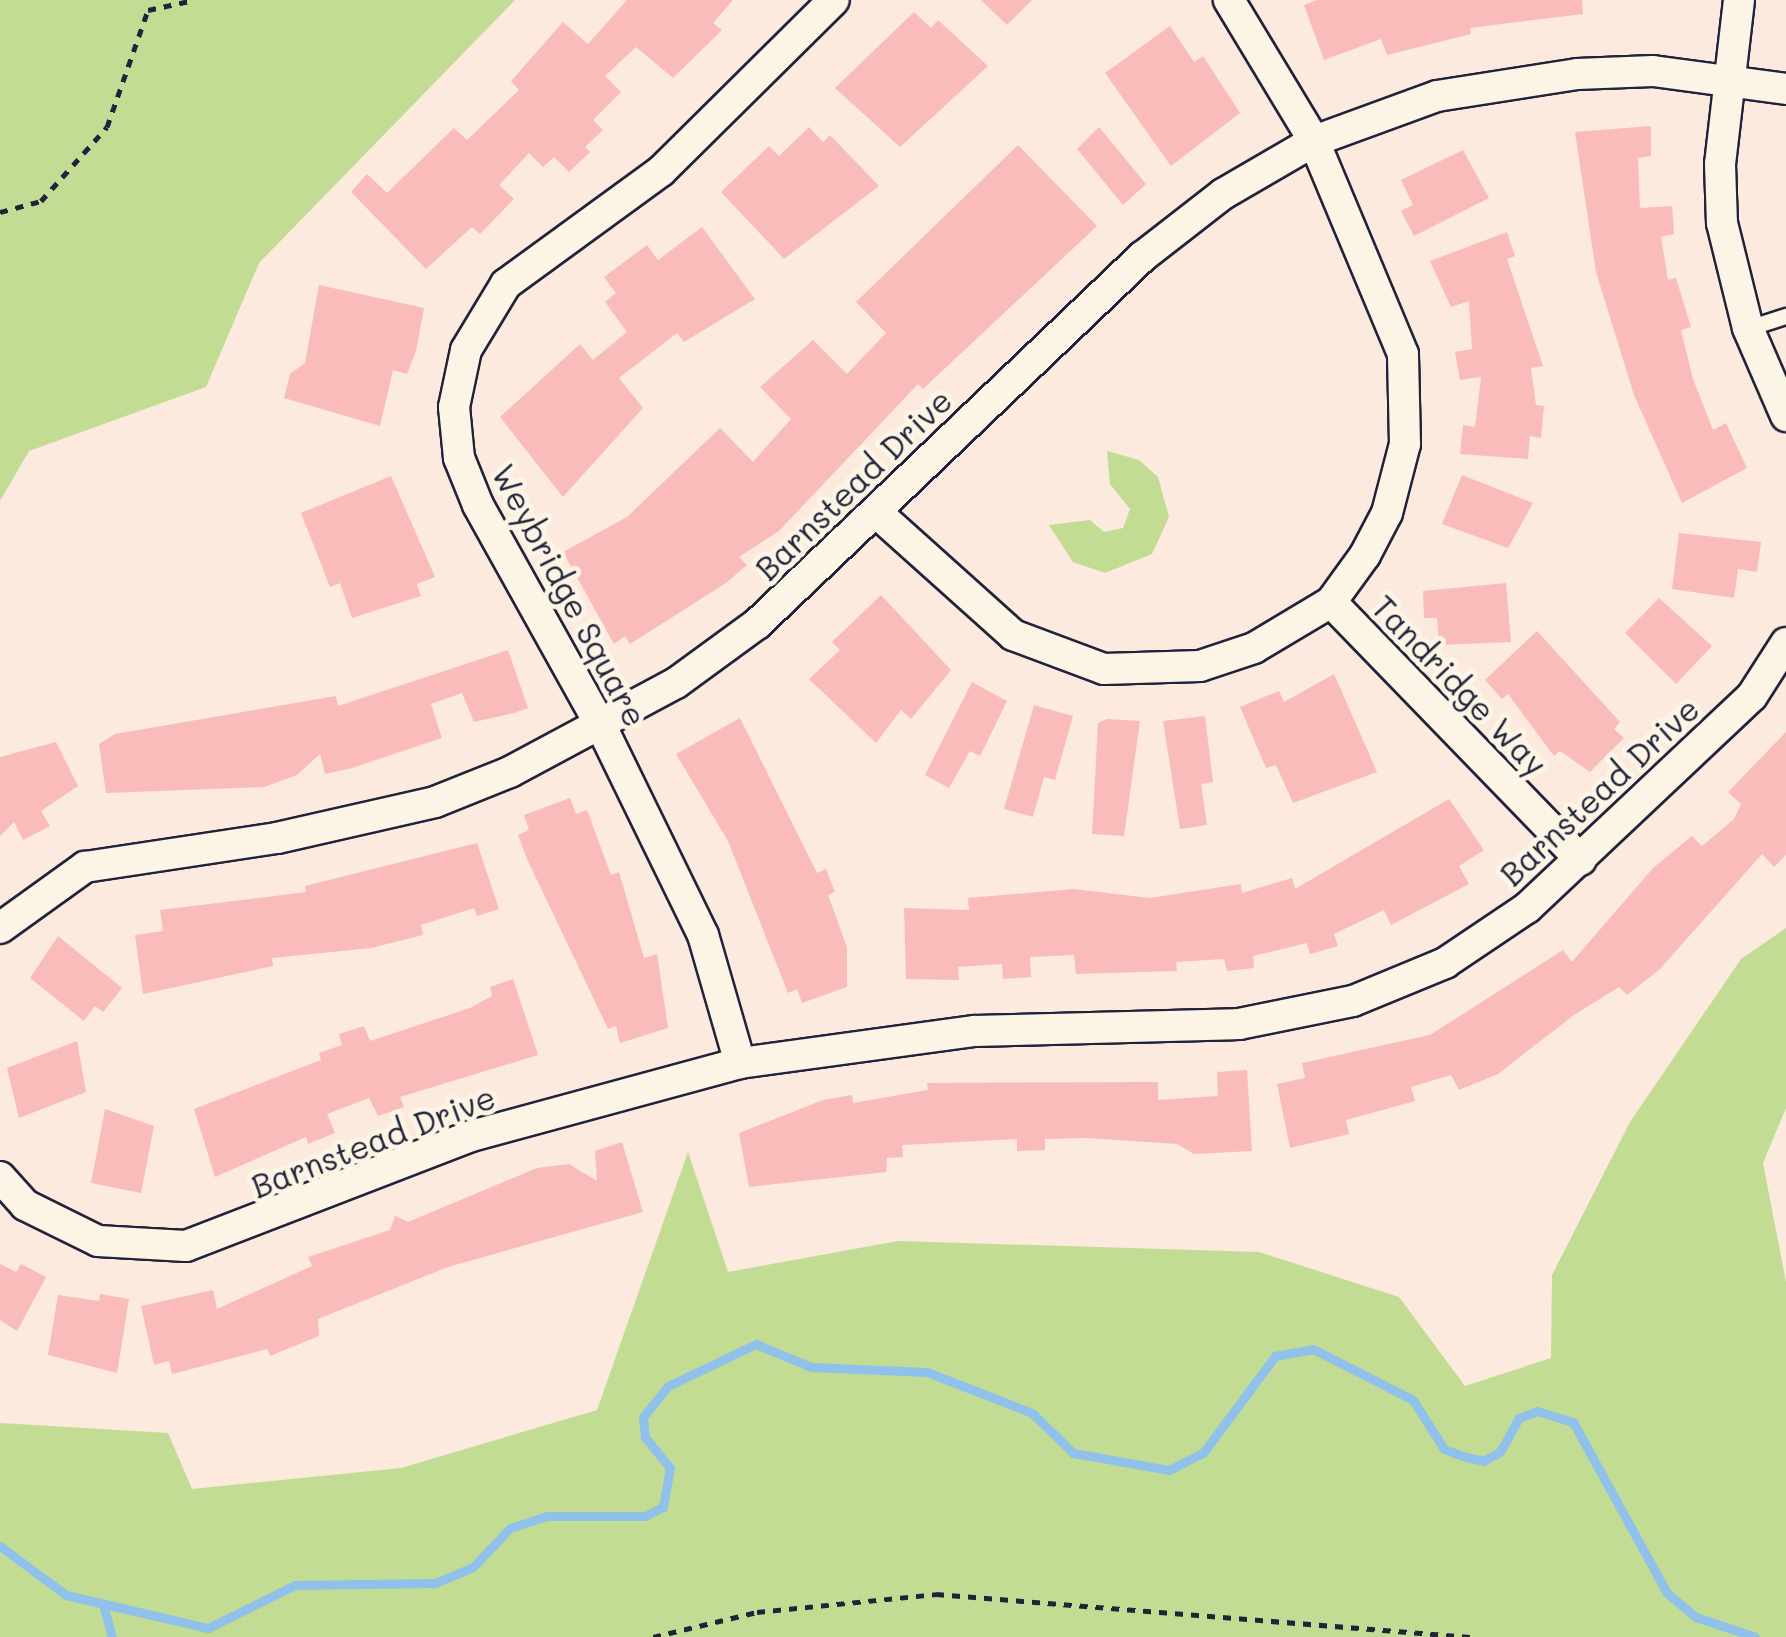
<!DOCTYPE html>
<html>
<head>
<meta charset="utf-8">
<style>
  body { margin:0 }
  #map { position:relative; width:1786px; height:1637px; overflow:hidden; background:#fbeadd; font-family:Mali,sans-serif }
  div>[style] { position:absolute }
  .green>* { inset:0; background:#c3dc93 }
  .stream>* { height:9px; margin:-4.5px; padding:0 4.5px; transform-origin:4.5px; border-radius:4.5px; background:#8fc1eb }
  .building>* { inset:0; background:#f9bcbb }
  .path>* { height:5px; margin-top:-2.5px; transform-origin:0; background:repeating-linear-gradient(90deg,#22223b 0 8px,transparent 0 16px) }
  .roads { filter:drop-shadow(2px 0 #22223b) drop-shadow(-2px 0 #22223b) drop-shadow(0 2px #22223b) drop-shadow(0 -2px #22223b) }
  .service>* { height:15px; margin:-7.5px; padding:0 7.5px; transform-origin:7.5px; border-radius:7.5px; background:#fcf5e5 }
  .minor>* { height:30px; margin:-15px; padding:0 15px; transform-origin:15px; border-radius:15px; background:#fcf5e5 }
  span { translate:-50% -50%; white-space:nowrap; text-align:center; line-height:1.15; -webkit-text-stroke:10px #fcf5e5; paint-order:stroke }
  .street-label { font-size:32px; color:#22223b }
</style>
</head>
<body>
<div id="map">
  <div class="green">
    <div style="clip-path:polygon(0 0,515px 0,259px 263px,206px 387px,29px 451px,0 501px)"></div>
    <div style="clip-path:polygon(1107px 451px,1139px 460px,1158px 477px,1169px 517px,1152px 554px,1105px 573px,1073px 562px,1049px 525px,1090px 520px,1104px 532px,1123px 528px,1130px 509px,1110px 484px)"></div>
    <div style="clip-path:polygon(1786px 928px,1786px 1108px,1763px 1163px,1786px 1282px,1786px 1637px,0 1637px,0 1423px,168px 1433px,192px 1489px,401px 1468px,597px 1410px,688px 1152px,728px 1272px,898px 1241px,1259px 1252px,1399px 1297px,1465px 1386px,1551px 1358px,1552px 1275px,1630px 1122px,1741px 959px)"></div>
  </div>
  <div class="stream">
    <div style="left:0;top:1546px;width:82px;rotate:36.6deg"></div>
    <div style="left:66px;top:1595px;width:146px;rotate:13.1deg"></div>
    <div style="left:208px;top:1628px;width:97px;rotate:-26.3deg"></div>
    <div style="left:295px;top:1585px;width:140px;rotate:-0.8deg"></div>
    <div style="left:435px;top:1583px;width:41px;rotate:-22.8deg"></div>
    <div style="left:473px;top:1567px;width:54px;rotate:-46.5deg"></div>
    <div style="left:510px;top:1528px;width:39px;rotate:-18deg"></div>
    <div style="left:547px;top:1516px;width:98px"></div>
    <div style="left:645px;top:1516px;width:20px;rotate:-27deg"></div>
    <div style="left:663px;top:1507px;width:40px;rotate:-80deg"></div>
    <div style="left:670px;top:1468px;width:40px;rotate:-129deg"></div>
    <div style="left:645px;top:1437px;width:20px;rotate:-96deg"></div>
    <div style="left:643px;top:1417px;width:40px;rotate:-51deg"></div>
    <div style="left:668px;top:1386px;width:98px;rotate:-25.5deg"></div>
    <div style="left:756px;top:1344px;width:60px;rotate:22.7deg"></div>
    <div style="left:811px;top:1367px;width:116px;rotate:2.5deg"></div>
    <div style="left:927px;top:1372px;width:113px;rotate:21.3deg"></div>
    <div style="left:1032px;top:1413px;width:57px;rotate:44.3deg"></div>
    <div style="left:1073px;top:1453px;width:97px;rotate:10deg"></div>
    <div style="left:1169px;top:1470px;width:38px;rotate:-27deg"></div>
    <div style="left:1203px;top:1453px;width:121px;rotate:-53.4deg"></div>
    <div style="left:1275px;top:1356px;width:39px;rotate:-10deg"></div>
    <div style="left:1313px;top:1349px;width:112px;rotate:27deg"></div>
    <div style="left:1413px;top:1400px;width:58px;rotate:57.7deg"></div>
    <div style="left:1444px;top:1449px;width:19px;rotate:21deg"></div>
    <div style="left:1462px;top:1456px;width:22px;rotate:13deg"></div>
    <div style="left:1483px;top:1461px;width:19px;rotate:-28deg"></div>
    <div style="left:1500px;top:1452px;width:39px;rotate:-61deg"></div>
    <div style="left:1519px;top:1418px;width:19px;rotate:-21deg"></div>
    <div style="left:1537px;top:1411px;width:38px;rotate:17deg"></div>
    <div style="left:1573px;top:1422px;width:195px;rotate:61.2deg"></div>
    <div style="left:1667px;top:1593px;width:38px;rotate:40deg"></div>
    <div style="left:1696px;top:1617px;width:62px;rotate:18.7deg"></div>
    <div style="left:103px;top:1604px;width:34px;rotate:75deg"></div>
  </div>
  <div class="building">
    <div style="clip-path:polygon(627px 0,733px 0,713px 23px,722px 30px,673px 78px,636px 47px,605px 76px,621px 92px,593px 120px,603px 130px,585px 147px,590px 152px,569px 172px,554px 157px,543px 167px,529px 153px,499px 185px,514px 199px,480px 234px,472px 227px,426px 269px,351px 192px,367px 174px,387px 193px,454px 128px,467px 140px,519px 90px,511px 81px,563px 22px,588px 44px)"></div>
    <div style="clip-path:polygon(981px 0,1032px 0,1007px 25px)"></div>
    <div style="clip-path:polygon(1317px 0,1582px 0,1583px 14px,1470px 28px,1471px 34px,1387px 55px,1381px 39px,1324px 60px,1304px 5px)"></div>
    <div style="clip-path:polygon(914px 12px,931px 28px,938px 20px,988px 66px,900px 147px,835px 88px)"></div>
    <div style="clip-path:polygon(1170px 26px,1194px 62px,1203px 56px,1240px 113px,1171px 166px,1105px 73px)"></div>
    <div style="clip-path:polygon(1651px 126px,1651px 156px,1638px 158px,1640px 208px,1672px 206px,1674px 234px,1661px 237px,1668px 280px,1676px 278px,1691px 327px,1681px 330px,1693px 379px,1713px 430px,1726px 423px,1747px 468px,1682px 503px,1634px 395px,1596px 272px,1575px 132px)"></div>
    <div style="clip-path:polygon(809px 127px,823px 142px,830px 135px,879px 186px,784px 259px,721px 192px,769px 146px,779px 156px)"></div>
    <div style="clip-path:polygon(1099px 127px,1146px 184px,1123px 205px,1077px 149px)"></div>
    <div style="clip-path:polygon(1018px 145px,1097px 226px,923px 389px,918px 384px,779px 531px,739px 557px,747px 565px,726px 583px,630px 644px,625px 636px,614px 644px,563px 552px,627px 517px,720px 428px,753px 462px,791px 419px,760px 387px,813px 340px,847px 374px,886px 333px,856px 302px)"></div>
    <div style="clip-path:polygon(1463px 150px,1489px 198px,1414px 236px,1401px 211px,1413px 205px,1401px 180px)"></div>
    <div style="clip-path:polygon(702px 227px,755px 299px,684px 342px,677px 333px,619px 378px,643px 408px,563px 497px,500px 417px,580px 344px,593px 360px,627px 332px,605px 302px,616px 293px,604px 277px,647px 245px,658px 260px)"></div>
    <div style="clip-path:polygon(1507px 232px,1515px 256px,1507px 259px,1543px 366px,1531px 368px,1536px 405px,1544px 406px,1541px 438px,1530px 436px,1528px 459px,1460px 454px,1463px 425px,1475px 427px,1481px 377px,1460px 380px,1455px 352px,1472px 349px,1469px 301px,1451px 307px,1430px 261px)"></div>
    <div style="clip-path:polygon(319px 285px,424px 308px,416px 351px,407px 374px,393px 370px,380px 426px,284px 398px,290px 374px,305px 363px)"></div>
    <div style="clip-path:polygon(1462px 475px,1533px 503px,1508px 548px,1442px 524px)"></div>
    <div style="clip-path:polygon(391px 476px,435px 577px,417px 584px,421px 596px,352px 618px,340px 583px,330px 587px,301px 513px)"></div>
    <div style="clip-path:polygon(1679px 533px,1761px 542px,1757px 572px,1738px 569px,1734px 598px,1672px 589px)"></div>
    <div style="clip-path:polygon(1506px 583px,1511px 642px,1439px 645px,1437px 618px,1424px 618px,1423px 591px)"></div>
    <div style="clip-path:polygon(881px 595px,951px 670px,911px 719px,901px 710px,876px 743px,809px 679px,840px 650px,832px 642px)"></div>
    <div style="clip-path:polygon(1659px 598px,1712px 646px,1676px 684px,1625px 633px)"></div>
    <div style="clip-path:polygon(1537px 631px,1620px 722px,1614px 729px,1624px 738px,1590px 772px,1560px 751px,1554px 756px,1508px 694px,1502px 699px,1485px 680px)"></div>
    <div style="clip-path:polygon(508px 650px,528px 708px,514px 713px,474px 722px,462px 693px,431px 704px,442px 738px,352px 768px,325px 774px,320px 754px,297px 775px,264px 787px,106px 793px,99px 744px,115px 734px,336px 696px,338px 706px)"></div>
    <div style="clip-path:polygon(1334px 674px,1377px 772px,1293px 803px,1276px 765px,1266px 768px,1240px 707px,1279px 691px,1284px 702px)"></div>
    <div style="clip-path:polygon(972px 682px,1007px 701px,980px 756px,970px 751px,949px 788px,925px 775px)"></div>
    <div style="clip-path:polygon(1034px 705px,1073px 716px,1055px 780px,1044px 777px,1033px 817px,1004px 809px)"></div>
    <div style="clip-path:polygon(1205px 716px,1213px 782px,1201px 784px,1207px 825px,1180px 829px,1163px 721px)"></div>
    <div style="clip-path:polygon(740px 718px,817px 873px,826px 869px,835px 892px,828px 895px,847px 947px,847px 987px,802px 1003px,797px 989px,788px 993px,728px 841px,676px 754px)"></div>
    <div style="clip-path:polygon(1107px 719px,1140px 721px,1124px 836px,1092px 834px,1098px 723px)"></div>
    <div style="clip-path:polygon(1786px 732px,1786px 855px,1774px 867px,1762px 854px,1660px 969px,1627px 995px,1619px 987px,1574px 1015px,1498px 1074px,1459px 1090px,1451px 1075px,1411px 1087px,1415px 1101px,1346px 1120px,1349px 1134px,1290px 1148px,1277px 1084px,1305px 1078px,1302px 1063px,1430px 1035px,1563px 950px,1572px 962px,1653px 868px,1692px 836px,1702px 846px,1734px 819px,1741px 804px,1728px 792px)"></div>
    <div style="clip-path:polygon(56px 742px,78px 786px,41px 811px,50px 826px,23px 840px,14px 822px,0 836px,0 757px)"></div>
    <div style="clip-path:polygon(570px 798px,576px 814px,587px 810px,611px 875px,619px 872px,644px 958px,657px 954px,668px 1028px,620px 1043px,616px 1026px,608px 1029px,527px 859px,518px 835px,529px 830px,524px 815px)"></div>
    <div style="clip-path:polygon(1449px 799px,1484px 850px,1459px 866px,1469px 884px,1391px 925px,1384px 910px,1334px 934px,1338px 946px,1310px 954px,1307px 943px,1253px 956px,1254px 968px,1227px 971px,1224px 959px,1176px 962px,1177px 971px,1076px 974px,1074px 955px,1030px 957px,1031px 977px,1003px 979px,1002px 964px,958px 967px,959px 980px,906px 979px,904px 908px,969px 910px,968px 898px,1073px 889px,1150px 898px,1241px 884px,1242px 893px,1292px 878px,1295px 889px)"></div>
    <div style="clip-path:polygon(477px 843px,499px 909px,477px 916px,474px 908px,421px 925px,423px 935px,371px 948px,272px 958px,273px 966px,143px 994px,135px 935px,163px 931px,160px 910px,306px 892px,305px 886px)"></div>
    <div style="clip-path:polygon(58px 936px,122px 988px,103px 1012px,95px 1006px,84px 1021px,30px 978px)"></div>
    <div style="clip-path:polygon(513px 979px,538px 1055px,400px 1097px,404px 1107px,378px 1116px,369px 1098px,327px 1114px,335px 1133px,308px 1144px,306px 1137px,215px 1177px,194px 1109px,321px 1060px,319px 1053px,342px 1045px,339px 1034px,364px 1026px,370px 1041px,470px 1008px,492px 996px,490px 987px)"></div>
    <div style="clip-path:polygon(77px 1041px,86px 1092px,19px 1118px,7px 1068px)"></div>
    <div style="clip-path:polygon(1247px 1070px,1252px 1151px,1194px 1154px,1177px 1144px,1087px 1138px,1045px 1139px,1045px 1150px,1017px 1151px,1017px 1139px,902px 1145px,903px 1157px,887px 1158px,886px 1172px,749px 1187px,739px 1133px,823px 1100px,852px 1095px,853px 1103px,928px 1090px,927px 1083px,1158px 1082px,1158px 1100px,1218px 1096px,1217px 1072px)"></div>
    <div style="clip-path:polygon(105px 1109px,154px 1126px,141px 1193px,91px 1183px)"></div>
    <div style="clip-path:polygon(622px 1142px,643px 1212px,448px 1267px,318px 1319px,319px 1336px,270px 1356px,267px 1349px,172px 1374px,169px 1361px,154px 1365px,141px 1306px,213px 1290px,217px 1309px,312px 1266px,308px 1257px,390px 1230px,395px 1216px,408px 1222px,537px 1168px,569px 1164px,597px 1181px,595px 1151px)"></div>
    <div style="clip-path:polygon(0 1264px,16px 1272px,21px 1264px,46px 1277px,17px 1331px,0 1320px)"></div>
    <div style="clip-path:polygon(100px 1294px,129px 1299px,117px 1373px,48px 1355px,58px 1295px,99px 1301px)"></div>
  </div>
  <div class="path">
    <div style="left:0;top:212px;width:42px;rotate:-15deg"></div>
    <div style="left:41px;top:201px;width:99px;rotate:-48.3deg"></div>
    <div style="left:107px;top:127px;width:124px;rotate:-70.7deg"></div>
    <div style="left:148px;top:10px;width:47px;rotate:-12.3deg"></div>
    <div style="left:653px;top:1637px;width:107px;rotate:-13.5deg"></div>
    <div style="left:757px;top:1612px;width:180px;rotate:-5.7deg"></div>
    <div style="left:936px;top:1594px;width:536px;rotate:4.6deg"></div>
  </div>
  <div class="roads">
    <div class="service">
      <div style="left:1748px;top:328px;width:40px;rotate:-18deg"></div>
    </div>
    <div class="minor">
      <div style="left:1739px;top:0;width:165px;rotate:96.6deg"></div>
      <div style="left:1720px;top:164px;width:59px;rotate:88.1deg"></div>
      <div style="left:1722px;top:223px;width:108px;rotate:76.1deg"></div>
      <div style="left:1748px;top:328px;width:96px;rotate:66.6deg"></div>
      <div style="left:876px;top:512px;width:184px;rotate:41.9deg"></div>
      <div style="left:1013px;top:635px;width:97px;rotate:20.5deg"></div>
      <div style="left:1104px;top:669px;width:96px;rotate:-1.8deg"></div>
      <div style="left:1200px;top:666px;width:57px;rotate:-18.4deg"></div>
      <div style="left:1254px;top:648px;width:90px;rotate:-30.9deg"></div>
      <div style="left:1331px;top:602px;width:58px;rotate:-54.1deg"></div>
      <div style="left:1365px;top:555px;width:47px;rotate:-62.4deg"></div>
      <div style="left:1387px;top:513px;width:71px;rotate:-75.4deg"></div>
      <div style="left:1405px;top:444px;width:90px;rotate:-91.3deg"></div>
      <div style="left:1403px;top:354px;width:231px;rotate:-112.7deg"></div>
      <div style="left:1314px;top:141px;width:165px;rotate:-121.1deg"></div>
      <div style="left:1331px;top:602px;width:359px;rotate:45.9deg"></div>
      <div style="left:0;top:928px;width:105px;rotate:-35.7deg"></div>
      <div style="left:85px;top:867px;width:194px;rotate:-8.6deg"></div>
      <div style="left:277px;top:838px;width:162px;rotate:-12.8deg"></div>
      <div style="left:435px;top:802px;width:81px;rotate:-21.8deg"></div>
      <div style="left:510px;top:772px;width:188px;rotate:-28.2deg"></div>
      <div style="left:676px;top:683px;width:100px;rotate:-36.1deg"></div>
      <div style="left:757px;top:624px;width:532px;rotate:-43.63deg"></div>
      <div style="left:1142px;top:257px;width:103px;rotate:-37.9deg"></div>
      <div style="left:1223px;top:194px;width:105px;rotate:-30.2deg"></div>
      <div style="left:1314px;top:141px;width:131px;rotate:-20.1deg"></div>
      <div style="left:1437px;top:96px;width:142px;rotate:-8.9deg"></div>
      <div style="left:1577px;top:74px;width:76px;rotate:-2.3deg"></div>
      <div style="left:1653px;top:71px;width:134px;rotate:7.7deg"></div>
      <div style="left:740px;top:1063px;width:133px;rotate:-106.1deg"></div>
      <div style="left:703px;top:935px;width:233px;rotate:-116deg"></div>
      <div style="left:601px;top:726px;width:253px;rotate:-119.1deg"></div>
      <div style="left:478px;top:505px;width:51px;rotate:-112deg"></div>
      <div style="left:459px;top:458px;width:51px;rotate:-95.6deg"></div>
      <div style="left:454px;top:407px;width:58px;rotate:-78.1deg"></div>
      <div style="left:466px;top:350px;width:77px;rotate:-58.8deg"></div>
      <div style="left:506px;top:284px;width:192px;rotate:-36.1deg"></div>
      <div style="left:661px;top:171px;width:243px;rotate:-44.7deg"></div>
      <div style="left:0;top:1177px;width:38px;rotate:48deg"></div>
      <div style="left:25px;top:1205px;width:81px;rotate:26.3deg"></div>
      <div style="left:98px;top:1241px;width:88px;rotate:3.3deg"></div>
      <div style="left:186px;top:1246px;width:305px;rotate:-21.1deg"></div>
      <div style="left:471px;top:1136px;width:279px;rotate:-15.2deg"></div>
      <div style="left:740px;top:1063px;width:237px;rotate:-7.8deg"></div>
      <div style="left:975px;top:1031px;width:264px;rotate:-1.5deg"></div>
      <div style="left:1239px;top:1024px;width:116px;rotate:-11.4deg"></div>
      <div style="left:1353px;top:1001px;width:100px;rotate:-22.4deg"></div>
      <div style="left:1445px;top:963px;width:99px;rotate:-33.9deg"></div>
      <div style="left:1527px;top:908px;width:309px;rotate:-43.3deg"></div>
      <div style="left:1752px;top:696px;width:63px;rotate:-57.3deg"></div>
    </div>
  </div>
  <div class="street-label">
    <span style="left:853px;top:484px;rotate:-44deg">Barnstead Drive</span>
    <span style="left:570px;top:595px;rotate:62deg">Weybridge Square</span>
    <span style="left:1460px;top:685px;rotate:46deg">Tandridge Way</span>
    <span style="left:1599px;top:791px;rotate:-43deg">Barnstead Drive</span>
    <span style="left:373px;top:1141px;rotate:-21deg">Barnstead Drive</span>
  </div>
</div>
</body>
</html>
